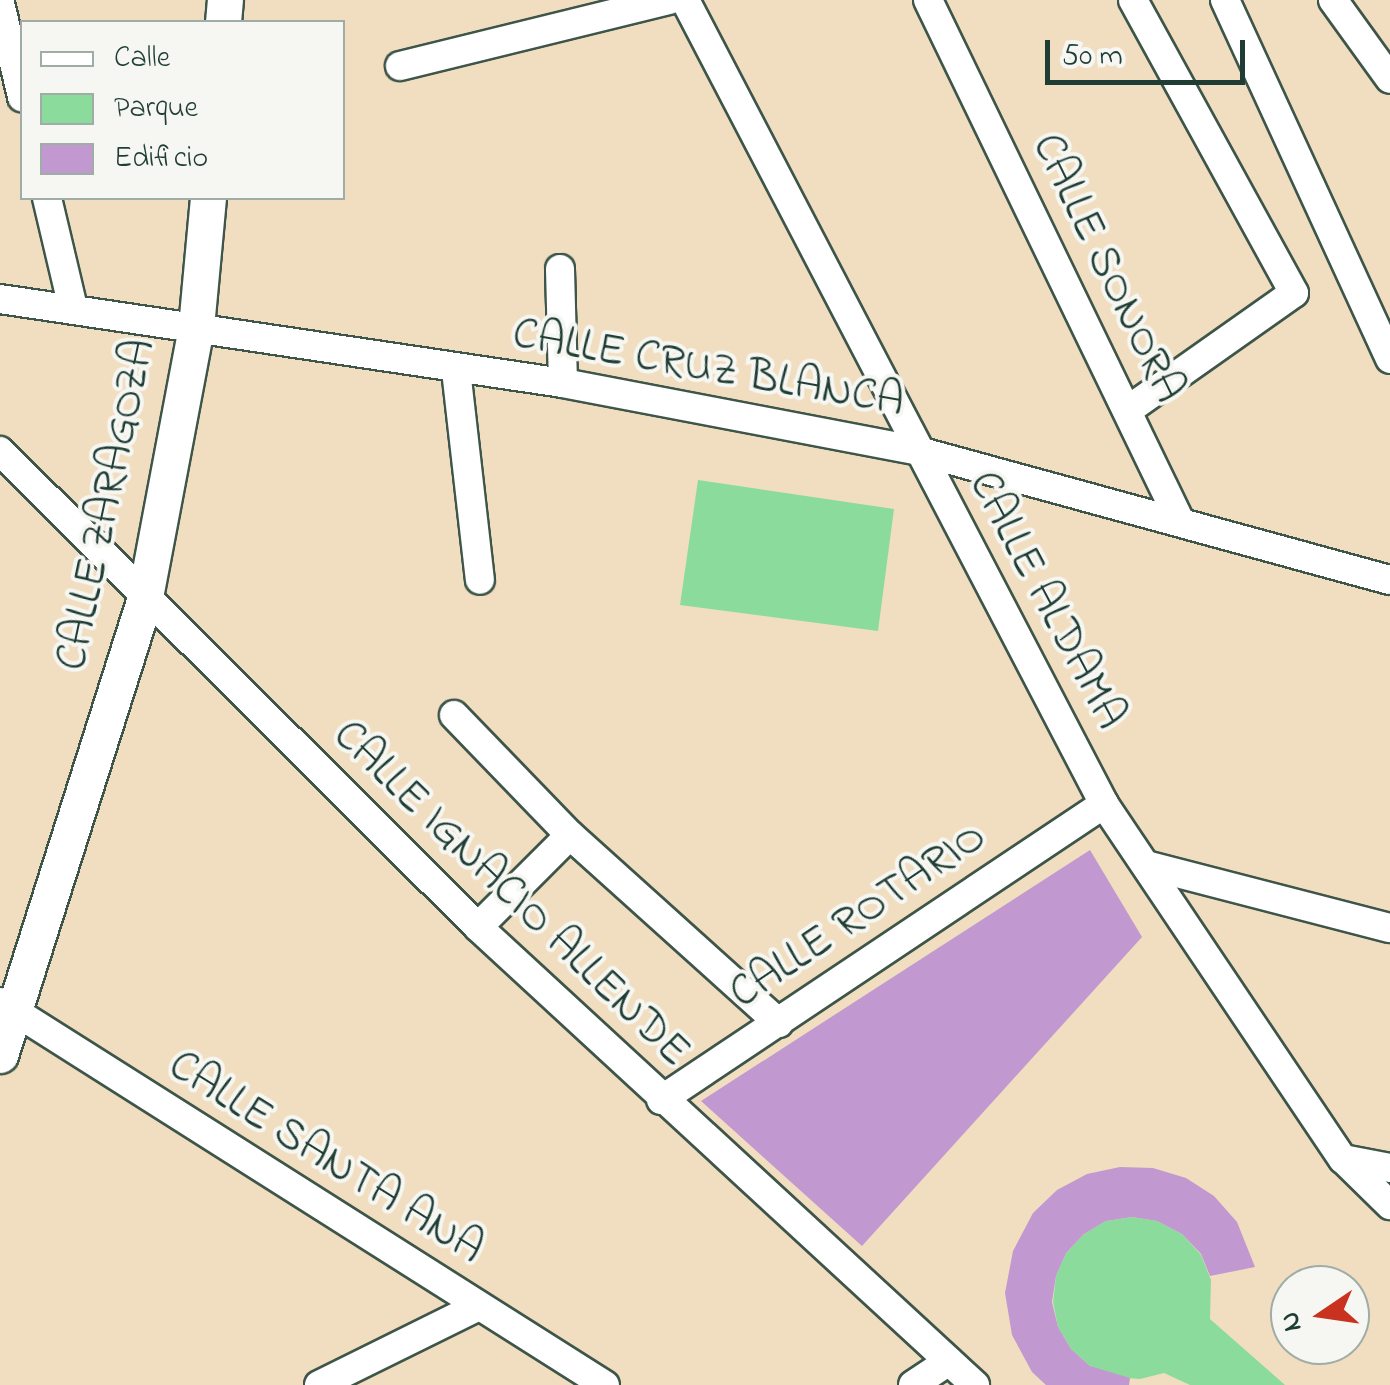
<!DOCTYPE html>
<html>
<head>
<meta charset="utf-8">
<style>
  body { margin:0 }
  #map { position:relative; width:1390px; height:1385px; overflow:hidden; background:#f1dec0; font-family:"Indie Flower",sans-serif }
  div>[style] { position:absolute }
  .green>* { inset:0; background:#8bdc9c }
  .building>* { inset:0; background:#c198cf }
  .roads { filter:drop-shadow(2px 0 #3e5549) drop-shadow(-2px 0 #3e5549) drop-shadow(0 2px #3e5549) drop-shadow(0 -2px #3e5549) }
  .minor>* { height:28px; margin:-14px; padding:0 14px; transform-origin:14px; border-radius:14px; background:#fff }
  .tertiary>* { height:35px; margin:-17.5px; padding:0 17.5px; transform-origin:17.5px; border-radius:17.5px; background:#fff }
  span { translate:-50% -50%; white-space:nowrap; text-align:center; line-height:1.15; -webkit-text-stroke:8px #f6f6f2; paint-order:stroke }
  .street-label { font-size:45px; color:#1f3d34 }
  .legend { position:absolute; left:20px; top:20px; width:325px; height:180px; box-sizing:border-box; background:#f6f6f2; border:2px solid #a0aca6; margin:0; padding:12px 18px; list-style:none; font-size:30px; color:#1f3d34 }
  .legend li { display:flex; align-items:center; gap:20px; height:50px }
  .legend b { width:50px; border:2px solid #a0aca6 }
  .north { position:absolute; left:1270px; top:1265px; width:100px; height:100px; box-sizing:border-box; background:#f6f6f2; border:2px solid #a0aca6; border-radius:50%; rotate:257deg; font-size:28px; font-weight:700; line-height:40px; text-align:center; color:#1f3d34 }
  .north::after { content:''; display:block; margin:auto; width:35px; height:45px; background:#c8321e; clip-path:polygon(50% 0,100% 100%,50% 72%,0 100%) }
  .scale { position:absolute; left:1045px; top:40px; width:200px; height:45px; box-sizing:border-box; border:5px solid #1f3d34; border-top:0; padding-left:12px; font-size:30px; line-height:35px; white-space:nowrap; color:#1f3d34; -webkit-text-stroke:8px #f6f6f2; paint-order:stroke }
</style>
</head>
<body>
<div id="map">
  <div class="green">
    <div style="clip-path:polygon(698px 480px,894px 509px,878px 631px,680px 605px)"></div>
    <div style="clip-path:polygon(1132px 1217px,1157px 1221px,1182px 1234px,1201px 1255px,1211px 1280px,1210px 1319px,1285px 1385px,1190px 1385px,1164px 1373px,1140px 1379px,1114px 1377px,1090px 1366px,1071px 1349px,1058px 1327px,1053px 1302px,1056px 1276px,1066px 1253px,1084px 1234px,1106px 1221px)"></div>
  </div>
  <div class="building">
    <div style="clip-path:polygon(1090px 850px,1142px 937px,862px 1246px,701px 1101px)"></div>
    <div style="clip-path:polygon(1120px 1167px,1153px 1168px,1186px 1178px,1214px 1196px,1237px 1222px,1255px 1267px,1210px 1276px,1201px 1254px,1182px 1234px,1157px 1221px,1132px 1217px,1106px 1221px,1084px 1234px,1066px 1253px,1056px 1276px,1052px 1302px,1058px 1327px,1071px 1349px,1090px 1366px,1130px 1378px,1129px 1385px,1046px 1385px,1032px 1372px,1012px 1335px,1005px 1293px,1013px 1251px,1033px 1213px,1057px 1190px,1087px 1174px)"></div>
  </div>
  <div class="roads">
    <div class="minor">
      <div style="left:685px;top:0;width:907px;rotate:62.47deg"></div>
      <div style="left:1104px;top:804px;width:428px;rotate:56.1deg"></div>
      <div style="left:1343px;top:1159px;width:66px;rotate:44.4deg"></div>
      <div style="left:928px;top:0;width:579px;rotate:64.19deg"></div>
      <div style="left:1225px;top:0;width:395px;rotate:65.3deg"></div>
      <div style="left:1333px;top:0;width:97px;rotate:54.2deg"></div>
      <div style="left:0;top:3px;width:97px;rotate:76.8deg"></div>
      <div style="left:400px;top:66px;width:277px;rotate:-13.8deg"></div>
      <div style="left:47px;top:198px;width:113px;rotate:76.7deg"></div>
      <div style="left:560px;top:269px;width:114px;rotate:88.5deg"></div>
      <div style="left:0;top:299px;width:569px;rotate:8.49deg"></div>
      <div style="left:563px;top:383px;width:361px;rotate:10.8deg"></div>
      <div style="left:918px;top:451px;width:489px;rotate:15.3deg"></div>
      <div style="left:456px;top:370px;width:211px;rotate:83.5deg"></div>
      <div style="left:1128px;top:410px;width:203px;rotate:-35.2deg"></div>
      <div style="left:1294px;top:293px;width:334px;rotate:-118.8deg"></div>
      <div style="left:0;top:451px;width:675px;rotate:44.88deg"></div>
      <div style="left:478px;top:927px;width:676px;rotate:42.66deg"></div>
      <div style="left:454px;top:715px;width:167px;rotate:46deg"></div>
      <div style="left:570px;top:835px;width:281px;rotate:42deg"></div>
      <div style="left:1146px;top:865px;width:252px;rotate:14.5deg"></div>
      <div style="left:478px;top:927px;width:130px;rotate:-45deg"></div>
      <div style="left:0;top:1002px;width:716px;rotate:32.34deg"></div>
      <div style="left:661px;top:1100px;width:533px;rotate:-33.75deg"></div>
      <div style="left:1343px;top:1159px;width:48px;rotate:10.8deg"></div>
      <div style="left:319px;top:1385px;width:178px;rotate:-26.3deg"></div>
      <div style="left:913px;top:1385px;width:43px;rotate:-33.7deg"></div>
    </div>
    <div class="tertiary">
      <div style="left:223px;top:22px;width:22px;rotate:-85deg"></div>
      <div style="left:0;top:1055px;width:480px;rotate:-72.4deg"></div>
      <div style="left:145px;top:597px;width:275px;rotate:-79.3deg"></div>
      <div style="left:196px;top:327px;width:130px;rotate:-84.7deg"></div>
    </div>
  </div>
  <div class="street-label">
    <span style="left:1106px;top:269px;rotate:64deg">CALLE SONORA</span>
    <span style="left:708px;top:370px;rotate:10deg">CALLE CRUZ BLANCA</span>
    <span style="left:108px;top:505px;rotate:-78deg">CALLE ZARAGOZA</span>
    <span style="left:1045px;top:601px;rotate:62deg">CALLE ALDAMA</span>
    <span style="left:510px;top:895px;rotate:44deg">CALLE IGNACIO ALLENDE</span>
    <span style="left:859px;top:917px;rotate:-34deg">CALLE ROTARIO</span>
    <span style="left:325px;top:1159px;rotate:32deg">CALLE SANTA ANA</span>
  </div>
  <ul class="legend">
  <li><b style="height:12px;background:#fff"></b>Calle</li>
  <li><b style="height:28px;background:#8bdc9c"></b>Parque</li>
  <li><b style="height:28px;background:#c198cf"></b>Edificio</li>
  </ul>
  <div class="north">N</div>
  <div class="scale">50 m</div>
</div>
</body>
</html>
